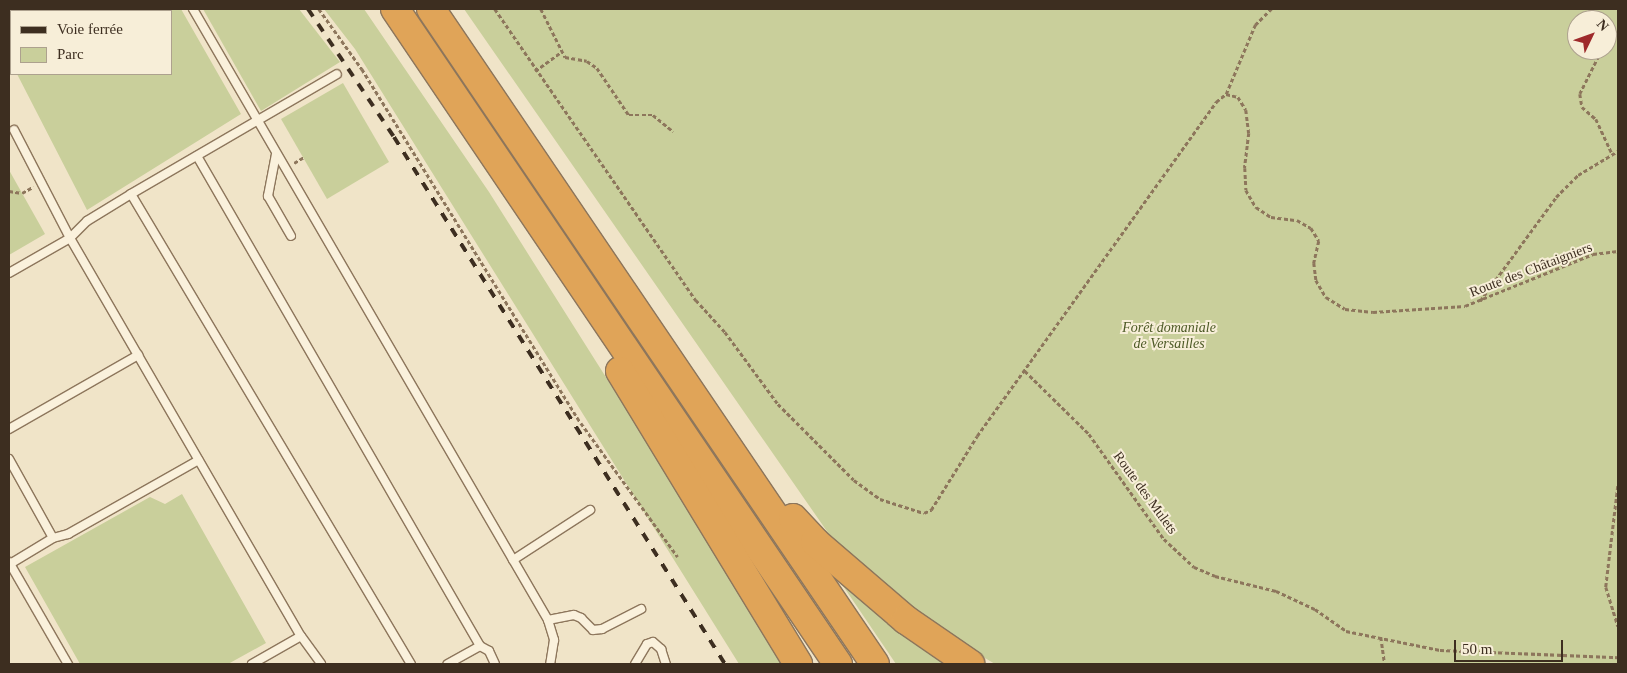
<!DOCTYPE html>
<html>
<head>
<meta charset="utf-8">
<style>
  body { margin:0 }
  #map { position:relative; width:1627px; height:673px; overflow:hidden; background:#f0e4c8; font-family:"Times New Roman",serif }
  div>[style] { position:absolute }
  .green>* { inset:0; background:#c9cf9b }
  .path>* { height:2.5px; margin-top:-1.25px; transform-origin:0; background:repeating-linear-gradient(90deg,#8d765c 0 4px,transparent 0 6.5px) }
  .roads { filter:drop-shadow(1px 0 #8d765c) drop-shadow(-1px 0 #8d765c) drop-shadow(0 1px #8d765c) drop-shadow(0 -1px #8d765c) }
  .lane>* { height:8px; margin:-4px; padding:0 4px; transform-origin:4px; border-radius:4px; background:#faf1dc }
  .highway>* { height:28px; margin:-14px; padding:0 14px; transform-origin:14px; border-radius:14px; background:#e0a458 }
  .rail>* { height:4px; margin-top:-2px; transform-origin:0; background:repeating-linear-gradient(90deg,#3d2e20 0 9px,transparent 0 18px) }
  span { translate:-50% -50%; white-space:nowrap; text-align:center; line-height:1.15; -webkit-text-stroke:4px #f7eed8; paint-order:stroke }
  .street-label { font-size:14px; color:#3d2e20 }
  .park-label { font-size:14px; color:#4d5a26; font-style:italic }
  .frame { position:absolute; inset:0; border:10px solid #3d2e20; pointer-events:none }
  .legend { position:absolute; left:10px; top:10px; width:162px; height:65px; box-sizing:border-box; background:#f7eed8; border:1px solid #ada18e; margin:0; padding:6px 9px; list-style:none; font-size:15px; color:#3d2e20 }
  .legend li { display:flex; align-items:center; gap:10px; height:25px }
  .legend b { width:25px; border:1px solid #ada18e }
  .north { position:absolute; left:1567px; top:10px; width:50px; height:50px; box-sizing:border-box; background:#f7eed8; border:1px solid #ada18e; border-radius:50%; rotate:48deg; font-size:14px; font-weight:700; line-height:20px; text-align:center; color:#3d2e20 }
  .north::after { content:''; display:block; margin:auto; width:18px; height:22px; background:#9e2a2b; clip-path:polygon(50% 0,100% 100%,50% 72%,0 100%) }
  .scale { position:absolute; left:1454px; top:640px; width:109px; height:22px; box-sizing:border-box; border:2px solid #3d2e20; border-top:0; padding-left:6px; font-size:15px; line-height:18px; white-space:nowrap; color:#3d2e20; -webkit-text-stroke:4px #f7eed8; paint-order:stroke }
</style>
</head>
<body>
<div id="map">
  <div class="green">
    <div style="clip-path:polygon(9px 9px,181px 9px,241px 114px,87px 210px,17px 74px,171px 74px,171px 11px,11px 11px,11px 63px)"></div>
    <div style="clip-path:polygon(203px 9px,299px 9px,340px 62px,261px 111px)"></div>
    <div style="clip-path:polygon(324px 9px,364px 9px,489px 192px,787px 664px,739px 664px,355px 49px)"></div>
    <div style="clip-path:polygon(evenodd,464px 9px,1618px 9px,1618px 664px,995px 664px,958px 642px,849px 563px,464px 9px,1577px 20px,1607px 20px,1607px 50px,1577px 50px,1577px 20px)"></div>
    <div style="clip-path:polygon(343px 83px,389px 162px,327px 199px,281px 119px)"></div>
    <div style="clip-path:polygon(9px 170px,45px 234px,9px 255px)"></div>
    <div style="clip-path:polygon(182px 494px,266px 643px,228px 664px,80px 664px,25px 567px,150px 497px,165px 504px)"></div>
    <div style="clip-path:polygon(837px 577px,950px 664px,896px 664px)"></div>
  </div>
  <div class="path">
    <div style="left:319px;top:9px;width:74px;rotate:54.4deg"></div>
    <div style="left:362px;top:69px;width:416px;rotate:58.3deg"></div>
    <div style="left:581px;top:423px;width:165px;rotate:54.1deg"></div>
    <div style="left:495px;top:9px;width:354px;rotate:55.4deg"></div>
    <div style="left:696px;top:300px;width:43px;rotate:47.8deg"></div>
    <div style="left:725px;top:332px;width:89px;rotate:53.6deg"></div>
    <div style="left:778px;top:404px;width:107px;rotate:45deg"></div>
    <div style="left:854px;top:480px;width:32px;rotate:36deg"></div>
    <div style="left:880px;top:499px;width:46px;rotate:17.7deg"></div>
    <div style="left:924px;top:513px;width:8px;rotate:-23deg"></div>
    <div style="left:931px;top:510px;width:87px;rotate:-58.1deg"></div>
    <div style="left:977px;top:436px;width:411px;rotate:-54.4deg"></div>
    <div style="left:1216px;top:102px;width:13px;rotate:-39deg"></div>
    <div style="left:541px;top:9px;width:54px;rotate:63.4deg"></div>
    <div style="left:565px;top:57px;width:22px;rotate:10deg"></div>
    <div style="left:587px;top:61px;width:12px;rotate:35deg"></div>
    <div style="left:597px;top:68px;width:57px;rotate:55.8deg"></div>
    <div style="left:629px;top:115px;width:24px"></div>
    <div style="left:653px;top:115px;width:26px;rotate:39deg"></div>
    <div style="left:1590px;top:9px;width:11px;rotate:80deg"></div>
    <div style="left:1607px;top:42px;width:16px;rotate:-45deg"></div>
    <div style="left:1602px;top:50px;width:49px;rotate:116.6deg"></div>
    <div style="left:1580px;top:94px;width:13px;rotate:81deg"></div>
    <div style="left:1582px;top:107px;width:18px;rotate:41deg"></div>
    <div style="left:1596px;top:119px;width:38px;rotate:65deg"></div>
    <div style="left:535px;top:71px;width:32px;rotate:-36deg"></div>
    <div style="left:1226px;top:94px;width:12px;rotate:14deg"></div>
    <div style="left:1238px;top:97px;width:15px;rotate:58deg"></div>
    <div style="left:1246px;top:110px;width:23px;rotate:83deg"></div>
    <div style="left:1249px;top:133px;width:35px;rotate:97deg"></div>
    <div style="left:1245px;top:168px;width:22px;rotate:87deg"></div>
    <div style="left:1246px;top:190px;width:20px;rotate:60deg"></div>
    <div style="left:1256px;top:207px;width:18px;rotate:34deg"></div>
    <div style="left:1271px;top:217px;width:26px;rotate:7deg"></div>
    <div style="left:1297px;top:220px;width:16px;rotate:30deg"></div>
    <div style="left:1311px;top:228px;width:15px;rotate:58deg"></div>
    <div style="left:1319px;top:241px;width:23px;rotate:103deg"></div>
    <div style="left:1314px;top:263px;width:17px;rotate:83deg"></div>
    <div style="left:1316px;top:280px;width:20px;rotate:60deg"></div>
    <div style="left:1326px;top:297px;width:22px;rotate:32deg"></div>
    <div style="left:1345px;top:309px;width:28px;rotate:6deg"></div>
    <div style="left:1373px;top:312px;width:92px;rotate:-3.7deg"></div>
    <div style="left:1465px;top:306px;width:138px;rotate:-22.1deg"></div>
    <div style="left:1593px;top:254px;width:25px;rotate:-7deg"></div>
    <div style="left:1226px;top:94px;width:75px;rotate:-67.2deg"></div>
    <div style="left:1255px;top:25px;width:23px;rotate:-45deg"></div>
    <div style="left:294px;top:163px;width:12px;rotate:-31deg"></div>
    <div style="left:9px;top:191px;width:13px;rotate:9deg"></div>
    <div style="left:22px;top:193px;width:13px;rotate:-29deg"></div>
    <div style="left:1480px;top:301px;width:129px;rotate:-53.8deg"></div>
    <div style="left:1556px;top:197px;width:31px;rotate:-45deg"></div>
    <div style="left:1578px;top:175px;width:47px;rotate:-31deg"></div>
    <div style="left:1025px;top:371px;width:90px;rotate:44.5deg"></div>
    <div style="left:1089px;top:434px;width:129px;rotate:54.5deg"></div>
    <div style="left:1164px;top:539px;width:41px;rotate:43deg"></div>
    <div style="left:1194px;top:567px;width:23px;rotate:23deg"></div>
    <div style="left:1215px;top:576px;width:63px;rotate:13.8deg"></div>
    <div style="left:1276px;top:591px;width:43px;rotate:24.8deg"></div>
    <div style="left:1315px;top:609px;width:38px;rotate:35deg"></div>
    <div style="left:1346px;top:631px;width:96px;rotate:11.4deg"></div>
    <div style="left:1440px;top:650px;width:178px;rotate:2.3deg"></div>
    <div style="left:1618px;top:486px;width:102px;rotate:96.8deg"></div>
    <div style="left:1606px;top:587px;width:41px;rotate:72.9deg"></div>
    <div style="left:1381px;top:637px;width:27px;rotate:82deg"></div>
  </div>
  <div class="roads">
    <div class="lane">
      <div style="left:193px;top:9px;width:707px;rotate:59.84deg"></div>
      <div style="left:548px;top:620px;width:21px;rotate:73deg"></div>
      <div style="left:554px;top:640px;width:24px;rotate:99deg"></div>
      <div style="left:14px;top:130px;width:122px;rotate:62.6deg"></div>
      <div style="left:70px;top:238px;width:460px;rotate:59.9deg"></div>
      <div style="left:301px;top:636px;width:34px;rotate:54deg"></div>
      <div style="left:276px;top:154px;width:43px;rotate:100.8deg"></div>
      <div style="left:268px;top:196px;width:46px;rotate:60.1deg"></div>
      <div style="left:197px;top:156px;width:566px;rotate:59.99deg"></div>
      <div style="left:480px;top:646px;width:37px;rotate:151deg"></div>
      <div style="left:131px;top:194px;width:547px;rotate:59.22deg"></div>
      <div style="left:9px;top:273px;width:70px;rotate:-29.8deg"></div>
      <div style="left:70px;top:238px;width:24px;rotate:-45deg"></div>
      <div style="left:87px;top:221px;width:52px;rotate:-31.5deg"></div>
      <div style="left:131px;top:194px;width:238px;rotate:-30.2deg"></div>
      <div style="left:9px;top:429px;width:149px;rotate:-29.8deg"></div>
      <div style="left:9px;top:459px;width:90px;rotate:60.9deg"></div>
      <div style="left:53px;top:538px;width:50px;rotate:148.8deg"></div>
      <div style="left:53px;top:538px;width:16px;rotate:-15deg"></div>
      <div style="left:68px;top:534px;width:150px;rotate:-29.5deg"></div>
      <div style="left:513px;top:560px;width:92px;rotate:-33deg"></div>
      <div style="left:9px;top:562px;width:118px;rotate:60deg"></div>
      <div style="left:548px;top:620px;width:26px;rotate:-11deg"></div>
      <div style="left:574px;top:615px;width:8px;rotate:23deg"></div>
      <div style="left:581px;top:618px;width:17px;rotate:45deg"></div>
      <div style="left:593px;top:630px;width:9px;rotate:-6deg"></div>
      <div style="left:602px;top:629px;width:44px;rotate:-27.1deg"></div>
      <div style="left:480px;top:646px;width:10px;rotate:29deg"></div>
      <div style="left:489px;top:651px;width:14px;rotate:65deg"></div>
      <div style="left:252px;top:664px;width:56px;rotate:-29.7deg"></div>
      <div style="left:635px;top:664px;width:23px;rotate:-59deg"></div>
      <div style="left:647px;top:644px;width:6px;rotate:-18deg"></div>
      <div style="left:653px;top:642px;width:11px;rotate:41deg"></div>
      <div style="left:661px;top:649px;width:16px;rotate:72deg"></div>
    </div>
    <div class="highway">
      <div style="left:395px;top:9px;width:791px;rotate:55.93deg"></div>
      <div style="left:431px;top:9px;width:791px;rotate:55.87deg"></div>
      <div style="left:620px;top:371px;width:343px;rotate:58.7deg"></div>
      <div style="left:793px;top:518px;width:33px;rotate:47deg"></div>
      <div style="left:815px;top:542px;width:120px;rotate:40.6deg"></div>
      <div style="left:906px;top:620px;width:78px;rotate:34.5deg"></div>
    </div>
  </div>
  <div class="rail">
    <div style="left:308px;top:9px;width:154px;rotate:56.1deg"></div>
    <div style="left:394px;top:137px;width:622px;rotate:57.87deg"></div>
  </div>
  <div class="street-label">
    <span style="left:1531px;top:270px;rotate:-21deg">Route des Châtaigniers</span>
    <span style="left:1145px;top:493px;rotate:54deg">Route des Mulets</span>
  </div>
  <div class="park-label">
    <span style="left:1169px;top:336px">Forêt domaniale<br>de Versailles</span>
  </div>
  <div class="frame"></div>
  <ul class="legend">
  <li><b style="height:6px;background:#3d2e20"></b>Voie ferrée</li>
  <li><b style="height:14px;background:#c9cf9b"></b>Parc</li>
  </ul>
  <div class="north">N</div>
  <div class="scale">50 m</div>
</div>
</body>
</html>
